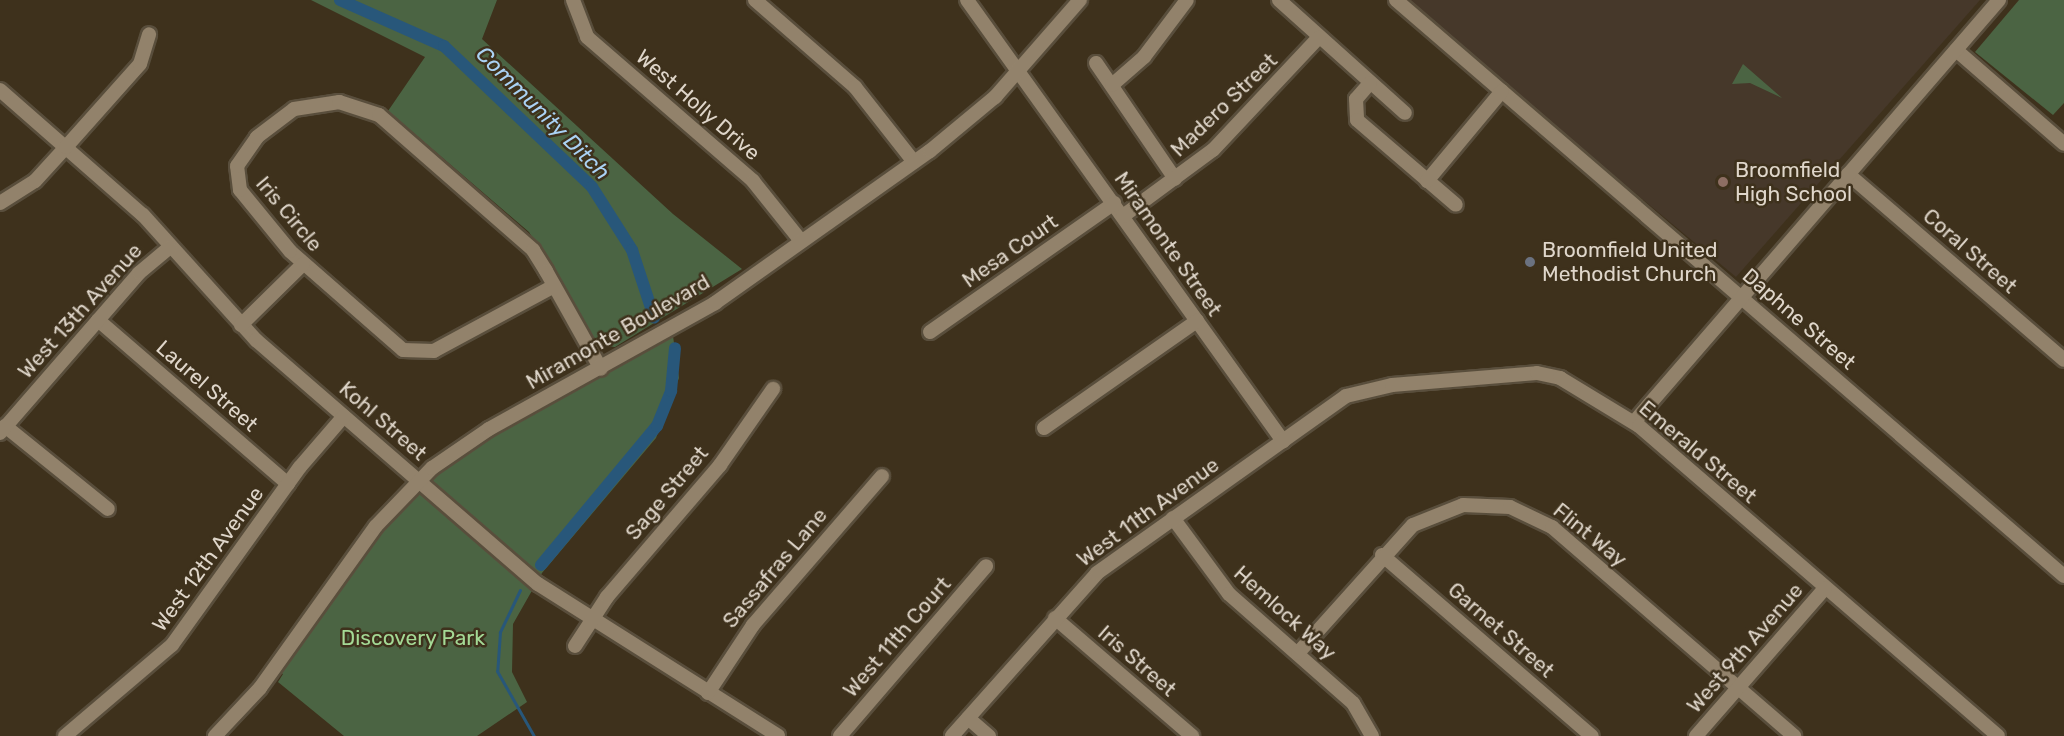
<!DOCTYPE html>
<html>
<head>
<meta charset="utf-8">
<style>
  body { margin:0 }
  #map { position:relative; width:2064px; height:736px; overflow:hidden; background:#3e311c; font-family:Rubik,sans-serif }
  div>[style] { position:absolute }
  .education>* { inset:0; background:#46382a }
  .green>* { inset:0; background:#4b6443 }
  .stream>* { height:3px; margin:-1.5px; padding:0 1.5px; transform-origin:1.5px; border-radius:1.5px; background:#28577a }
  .canal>* { height:12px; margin:-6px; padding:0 6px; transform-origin:6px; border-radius:6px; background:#28577a }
  .roads { filter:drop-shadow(2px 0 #594e3c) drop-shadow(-2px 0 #594e3c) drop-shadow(0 2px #594e3c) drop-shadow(0 -2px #594e3c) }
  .minor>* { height:14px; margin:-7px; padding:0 7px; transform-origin:7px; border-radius:7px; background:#92826b }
  .dots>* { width:16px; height:16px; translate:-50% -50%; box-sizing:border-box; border:3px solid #3e311c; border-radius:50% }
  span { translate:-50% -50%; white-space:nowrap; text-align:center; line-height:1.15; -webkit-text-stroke:5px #3e311c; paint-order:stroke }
  .street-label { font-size:21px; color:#dfd6ca }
  .poi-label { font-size:21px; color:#dfd6ca }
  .left { translate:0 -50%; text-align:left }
  .park-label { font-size:21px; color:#a4d995 }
  .water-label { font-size:22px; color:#aad2f4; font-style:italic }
</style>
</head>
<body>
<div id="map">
  <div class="education">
    <div style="clip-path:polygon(1403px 0,1980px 0,1736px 277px)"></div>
  </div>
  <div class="green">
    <div style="clip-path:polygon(311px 0,497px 0,482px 39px,673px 214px,742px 269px,615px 347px,598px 346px,529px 232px,388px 111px,425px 57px)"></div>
    <div style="clip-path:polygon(2019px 0,2064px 0,2064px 103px,2053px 115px,1975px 52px)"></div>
    <div style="clip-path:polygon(1743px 64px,1782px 98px,1750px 83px,1732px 84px)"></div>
    <div style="clip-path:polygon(672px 329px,679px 378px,656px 438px,542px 573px,513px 624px,512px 672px,527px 702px,477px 736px,344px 736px,278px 682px,283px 674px,273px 670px,343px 570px,432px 468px)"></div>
  </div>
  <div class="stream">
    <div style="left:520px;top:590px;width:47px;rotate:115.5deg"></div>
    <div style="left:500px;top:632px;width:39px;rotate:94deg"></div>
    <div style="left:497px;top:671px;width:75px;rotate:60.4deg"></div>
  </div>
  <div class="canal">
    <div style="left:340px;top:0;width:114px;rotate:23.9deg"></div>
    <div style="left:444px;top:46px;width:204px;rotate:43.6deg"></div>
    <div style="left:592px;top:187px;width:75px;rotate:57.6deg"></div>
    <div style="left:632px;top:250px;width:71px;rotate:71.8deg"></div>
    <div style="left:541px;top:565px;width:181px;rotate:-50.2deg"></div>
    <div style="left:657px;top:426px;width:38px;rotate:-68deg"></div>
    <div style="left:671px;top:391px;width:43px;rotate:-84.7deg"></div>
  </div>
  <div class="roads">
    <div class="minor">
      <div style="left:573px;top:0;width:40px;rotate:69deg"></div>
      <div style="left:587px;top:37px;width:220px;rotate:40.9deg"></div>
      <div style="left:753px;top:181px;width:77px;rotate:51.3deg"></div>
      <div style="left:755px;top:0;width:133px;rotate:41deg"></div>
      <div style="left:855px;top:87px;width:95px;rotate:51.8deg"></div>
      <div style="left:967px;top:0;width:543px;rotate:54.38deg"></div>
      <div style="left:1279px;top:0;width:169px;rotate:41.9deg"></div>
      <div style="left:1396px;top:0;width:882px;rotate:40.77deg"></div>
      <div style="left:1956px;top:50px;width:143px;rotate:41deg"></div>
      <div style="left:1096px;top:63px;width:140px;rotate:55.7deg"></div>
      <div style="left:1370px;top:83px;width:21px;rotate:131deg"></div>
      <div style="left:1356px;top:99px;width:21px;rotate:87deg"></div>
      <div style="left:1357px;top:120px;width:130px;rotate:40.6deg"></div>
      <div style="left:1112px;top:85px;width:43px;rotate:-41.2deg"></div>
      <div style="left:1144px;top:57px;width:71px;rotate:-53deg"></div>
      <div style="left:0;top:90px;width:190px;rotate:41.2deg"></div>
      <div style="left:143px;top:215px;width:169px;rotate:47.9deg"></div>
      <div style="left:256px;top:340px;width:373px;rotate:40.9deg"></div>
      <div style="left:538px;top:584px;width:284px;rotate:32.3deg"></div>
      <div style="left:1848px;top:174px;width:285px;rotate:40.7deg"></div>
      <div style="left:1427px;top:181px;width:117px;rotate:-50.2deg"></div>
      <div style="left:0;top:203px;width:41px;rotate:-32.2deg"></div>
      <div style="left:35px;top:181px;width:46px;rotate:-47.6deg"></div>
      <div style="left:66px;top:147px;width:111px;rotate:-48.3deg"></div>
      <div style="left:140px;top:64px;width:31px;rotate:-73deg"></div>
      <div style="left:1123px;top:216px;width:112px;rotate:-36.3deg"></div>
      <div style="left:1213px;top:150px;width:154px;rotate:-46.8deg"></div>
      <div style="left:554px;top:286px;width:136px;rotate:151.6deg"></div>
      <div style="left:434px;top:351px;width:31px;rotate:-178deg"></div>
      <div style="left:403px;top:350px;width:150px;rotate:-138.8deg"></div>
      <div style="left:290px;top:251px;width:79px;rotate:-129.3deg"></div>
      <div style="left:240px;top:190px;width:24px;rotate:-97deg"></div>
      <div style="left:237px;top:166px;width:35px;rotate:-55deg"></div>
      <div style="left:257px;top:137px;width:46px;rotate:-37.1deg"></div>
      <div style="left:294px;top:109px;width:46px;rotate:-8.8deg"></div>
      <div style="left:339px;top:102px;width:42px;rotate:18deg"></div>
      <div style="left:379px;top:115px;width:205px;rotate:41.2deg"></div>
      <div style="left:533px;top:250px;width:25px;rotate:58deg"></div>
      <div style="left:546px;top:271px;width:112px;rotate:60.7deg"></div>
      <div style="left:98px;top:320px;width:251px;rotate:40.8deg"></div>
      <div style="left:241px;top:325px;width:87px;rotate:-44.5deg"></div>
      <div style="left:930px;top:332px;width:225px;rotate:-35deg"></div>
      <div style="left:1634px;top:422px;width:558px;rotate:-49.14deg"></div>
      <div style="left:5px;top:426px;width:132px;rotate:38.9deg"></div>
      <div style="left:1044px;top:428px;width:187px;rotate:-35deg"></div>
      <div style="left:0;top:433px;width:212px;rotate:-49deg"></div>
      <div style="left:139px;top:273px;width:40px;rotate:-40deg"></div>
      <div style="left:1173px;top:518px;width:94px;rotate:53.6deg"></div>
      <div style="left:1229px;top:594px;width:165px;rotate:41.3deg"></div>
      <div style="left:1353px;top:703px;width:38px;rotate:60deg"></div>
      <div style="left:1382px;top:555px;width:277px;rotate:40.8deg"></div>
      <div style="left:1055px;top:618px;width:181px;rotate:40.7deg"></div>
      <div style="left:575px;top:646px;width:59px;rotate:-56.9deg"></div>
      <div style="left:607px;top:597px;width:174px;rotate:-49.4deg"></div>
      <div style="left:720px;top:465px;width:93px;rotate:-55.1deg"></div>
      <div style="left:1298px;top:653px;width:172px;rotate:-48.1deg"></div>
      <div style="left:1413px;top:525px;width:54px;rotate:-21.8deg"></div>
      <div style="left:1463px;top:505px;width:47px;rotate:2.4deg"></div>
      <div style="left:1510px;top:507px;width:47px;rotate:25.5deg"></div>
      <div style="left:1552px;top:527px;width:320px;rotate:40.8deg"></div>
      <div style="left:708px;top:693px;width:82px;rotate:-56.5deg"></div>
      <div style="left:753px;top:625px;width:197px;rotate:-49.1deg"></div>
      <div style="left:968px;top:718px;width:28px;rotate:41deg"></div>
      <div style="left:65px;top:736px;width:140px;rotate:-40.4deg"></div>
      <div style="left:172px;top:645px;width:219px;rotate:-54.3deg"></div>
      <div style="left:300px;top:467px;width:67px;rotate:-49.2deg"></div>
      <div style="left:215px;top:736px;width:66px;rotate:-46.8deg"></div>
      <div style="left:260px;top:688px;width:199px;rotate:-54.4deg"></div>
      <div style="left:376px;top:526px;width:81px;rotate:-46deg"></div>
      <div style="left:432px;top:468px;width:69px;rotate:-34.4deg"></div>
      <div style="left:489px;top:429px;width:259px;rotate:-29.1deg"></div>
      <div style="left:715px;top:303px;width:263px;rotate:-35.3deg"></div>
      <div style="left:930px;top:151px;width:85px;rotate:-39.7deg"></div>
      <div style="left:995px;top:97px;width:129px;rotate:-48.8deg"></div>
      <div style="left:840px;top:736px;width:224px;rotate:-49.3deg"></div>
      <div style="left:952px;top:736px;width:218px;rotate:-48.3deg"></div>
      <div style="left:1097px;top:573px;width:305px;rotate:-35.4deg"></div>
      <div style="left:1346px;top:396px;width:47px;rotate:-13.4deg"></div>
      <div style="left:1392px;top:385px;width:145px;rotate:-4.7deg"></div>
      <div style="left:1537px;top:373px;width:24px;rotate:12deg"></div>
      <div style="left:1560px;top:378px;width:92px;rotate:31.3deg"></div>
      <div style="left:1639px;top:426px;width:474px;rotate:40.8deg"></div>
      <div style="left:1696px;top:736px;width:196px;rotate:-48.9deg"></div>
    </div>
  </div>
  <div class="dots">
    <div style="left:1723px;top:182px;background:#8d6e63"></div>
    <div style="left:1530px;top:262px;background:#6b7280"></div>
  </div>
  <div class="street-label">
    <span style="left:698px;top:105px;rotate:41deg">West Holly Drive</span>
    <span style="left:1224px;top:105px;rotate:-44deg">Madero Street</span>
    <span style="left:289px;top:214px;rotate:50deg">Iris Circle</span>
    <span style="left:1168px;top:244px;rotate:55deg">Miramonte Street</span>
    <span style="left:1010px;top:251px;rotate:-35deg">Mesa Court</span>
    <span style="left:1970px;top:251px;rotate:41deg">Coral Street</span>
    <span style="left:80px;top:311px;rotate:-48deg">West 13th Avenue</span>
    <span style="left:1799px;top:319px;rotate:41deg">Daphne Street</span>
    <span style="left:618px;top:332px;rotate:-30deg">Miramonte Boulevard</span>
    <span style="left:207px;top:386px;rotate:41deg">Laurel Street</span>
    <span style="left:383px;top:421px;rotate:41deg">Kohl Street</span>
    <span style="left:1698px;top:452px;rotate:40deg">Emerald Street</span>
    <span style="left:667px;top:493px;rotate:-50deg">Sage Street</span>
    <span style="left:1148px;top:512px;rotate:-36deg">West 11th Avenue</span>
    <span style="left:1590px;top:535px;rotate:39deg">Flint Way</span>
    <span style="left:208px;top:559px;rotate:-54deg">West 12th Avenue</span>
    <span style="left:775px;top:568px;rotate:-50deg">Sassafras Lane</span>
    <span style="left:1285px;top:613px;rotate:42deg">Hemlock Way</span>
    <span style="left:1501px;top:630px;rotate:41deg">Garnet Street</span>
    <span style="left:897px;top:637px;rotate:-49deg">West 11th Court</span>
    <span style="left:1745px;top:648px;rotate:-49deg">West 9th Avenue</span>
    <span style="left:1137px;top:661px;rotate:41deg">Iris Street</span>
  </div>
  <div class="poi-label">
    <span class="left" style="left:1735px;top:182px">Broomfield<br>High School</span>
    <span class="left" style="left:1542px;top:262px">Broomfield United<br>Methodist Church</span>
  </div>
  <div class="park-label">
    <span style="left:413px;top:638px">Discovery Park</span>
  </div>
  <div class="water-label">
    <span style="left:543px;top:113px;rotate:45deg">Community Ditch</span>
  </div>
</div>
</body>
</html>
